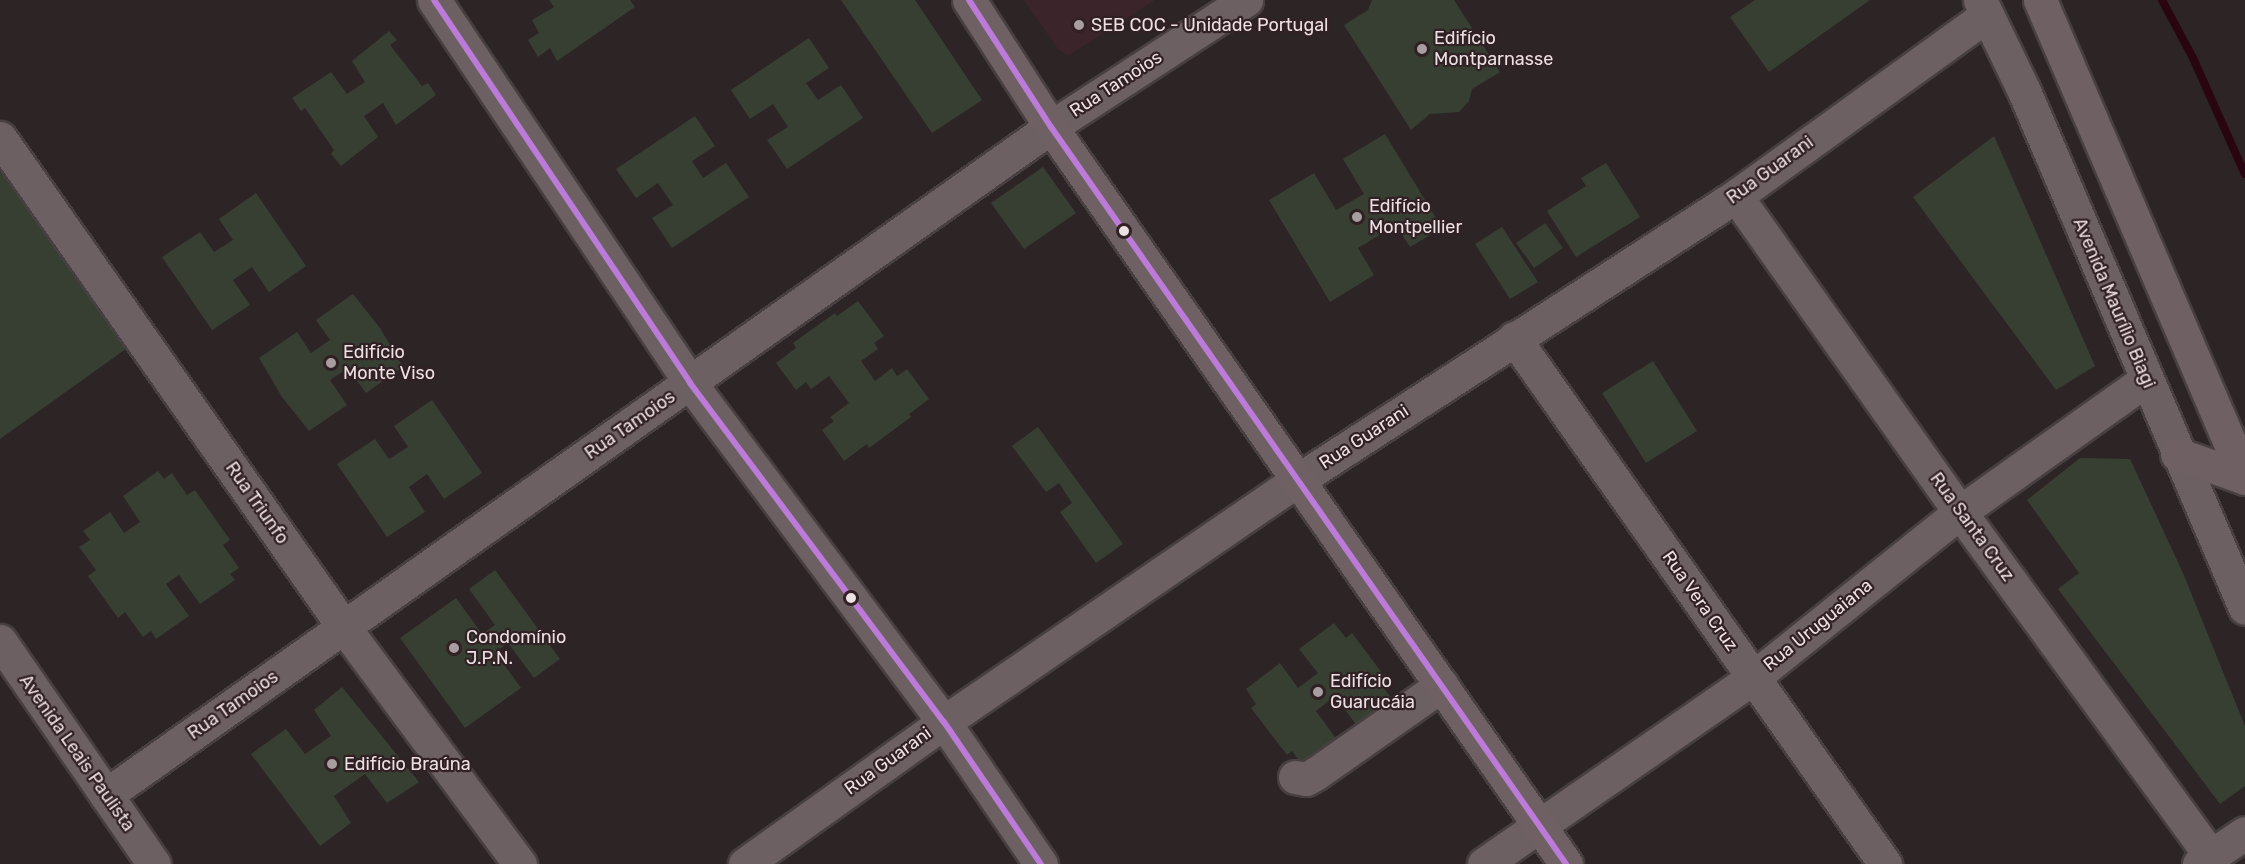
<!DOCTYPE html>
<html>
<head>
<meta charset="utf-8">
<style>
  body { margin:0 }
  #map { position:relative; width:2245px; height:864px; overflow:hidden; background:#2d2426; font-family:Rubik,sans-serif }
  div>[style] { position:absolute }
  .built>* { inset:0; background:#3b252a }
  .stream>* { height:8px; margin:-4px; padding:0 4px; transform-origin:4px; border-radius:4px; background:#290511 }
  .building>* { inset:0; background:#373f33 }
  .roads { filter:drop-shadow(2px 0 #473f41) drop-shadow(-2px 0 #473f41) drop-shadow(0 2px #473f41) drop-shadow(0 -2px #473f41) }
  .minor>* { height:33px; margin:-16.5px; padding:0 16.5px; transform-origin:16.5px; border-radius:16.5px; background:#6d6063 }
  .major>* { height:33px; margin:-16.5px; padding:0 16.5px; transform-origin:16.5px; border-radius:16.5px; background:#6e6063 }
  .bus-1>* { height:6px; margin:-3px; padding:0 3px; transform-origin:3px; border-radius:3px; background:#bd7bd9 }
  .dots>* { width:16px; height:16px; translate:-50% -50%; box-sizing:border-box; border:3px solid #312024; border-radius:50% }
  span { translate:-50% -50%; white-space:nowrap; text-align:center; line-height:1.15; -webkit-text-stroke:4.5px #312024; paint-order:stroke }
  .poi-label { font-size:18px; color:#ebe0e2 }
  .left { translate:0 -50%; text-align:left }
  .street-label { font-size:18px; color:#ebe0e2 }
</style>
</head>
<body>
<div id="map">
  <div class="built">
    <div style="clip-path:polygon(1024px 0,1155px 0,1068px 56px,1058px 49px)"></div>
  </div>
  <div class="stream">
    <div style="left:2162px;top:0;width:66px;rotate:61.9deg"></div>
    <div style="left:2193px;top:58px;width:127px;rotate:65.9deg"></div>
  </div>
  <div class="building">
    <div style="clip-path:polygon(549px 0,630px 0,635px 7px,557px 61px,550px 48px,538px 57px,528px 40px,539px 33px,532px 20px,554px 7px)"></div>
    <div style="clip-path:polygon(841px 0,915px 0,982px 100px,932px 133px)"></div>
    <div style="clip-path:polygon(1372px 0,1454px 0,1500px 72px,1472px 89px,1469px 101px,1459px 112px,1430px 114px,1411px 130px,1344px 25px,1368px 10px)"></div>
    <div style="clip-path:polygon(1755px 0,1870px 0,1769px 72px,1730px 17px)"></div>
    <div style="clip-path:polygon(389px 31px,397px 40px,390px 45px,422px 86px,428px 83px,436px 95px,396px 125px,383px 103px,364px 116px,378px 137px,341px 166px,331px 154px,334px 150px,305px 108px,301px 111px,292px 98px,331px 72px,347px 94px,365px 82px,352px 61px)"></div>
    <div style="clip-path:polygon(809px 38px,829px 68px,806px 83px,818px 100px,841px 85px,863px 118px,787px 169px,767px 140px,788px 127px,773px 104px,750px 119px,731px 90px)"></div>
    <div style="clip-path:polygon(695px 116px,715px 146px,692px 161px,703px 178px,726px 163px,749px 197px,672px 248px,652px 218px,673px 205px,658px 183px,636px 198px,616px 169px)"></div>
    <div style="clip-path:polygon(1385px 134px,1442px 228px,1410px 247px,1396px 225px,1358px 248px,1374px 275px,1330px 302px,1269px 200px,1314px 173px,1336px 210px,1364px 194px,1343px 159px)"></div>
    <div style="clip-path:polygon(1994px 136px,2095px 366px,2056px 390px,1913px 197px)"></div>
    <div style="clip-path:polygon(0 154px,137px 341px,0 439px)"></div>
    <div style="clip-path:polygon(1606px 163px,1640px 217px,1576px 257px,1547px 211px,1586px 186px,1581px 178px)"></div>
    <div style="clip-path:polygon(1043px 167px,1076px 213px,1024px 249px,991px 203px)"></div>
    <div style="clip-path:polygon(256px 193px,306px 266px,269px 292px,252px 267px,233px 280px,250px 305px,212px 330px,162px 257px,200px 232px,214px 252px,233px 240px,219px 219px)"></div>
    <div style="clip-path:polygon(1545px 223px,1563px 248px,1534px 268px,1516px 243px)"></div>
    <div style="clip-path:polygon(1502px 227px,1538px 282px,1510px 299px,1475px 244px)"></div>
    <div style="clip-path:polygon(353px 294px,380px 328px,403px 367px,366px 393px,348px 368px,330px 380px,347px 405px,309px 431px,282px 397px,259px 358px,297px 332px,311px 353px,330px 340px,316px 320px)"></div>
    <div style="clip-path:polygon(858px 301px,884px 336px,874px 343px,878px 349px,861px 361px,875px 381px,892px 368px,897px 376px,907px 369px,929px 399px,909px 414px,911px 417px,869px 448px,867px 444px,844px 461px,822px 430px,834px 421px,830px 417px,849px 403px,829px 376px,811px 389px,806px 382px,796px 390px,776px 363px,796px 348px,793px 343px,835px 313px,837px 316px)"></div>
    <div style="clip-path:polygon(1653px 361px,1697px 431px,1646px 463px,1602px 393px)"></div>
    <div style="clip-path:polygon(432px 400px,482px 473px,444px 499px,427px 474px,409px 487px,425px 512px,387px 537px,337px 464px,375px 439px,389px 459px,408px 447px,394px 426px)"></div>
    <div style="clip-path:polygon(1038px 427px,1123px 544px,1096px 563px,1060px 512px,1072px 503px,1059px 483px,1046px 492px,1012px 446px)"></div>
    <div style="clip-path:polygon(2080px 458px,2130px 459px,2183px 573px,2245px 726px,2245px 786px,2220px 804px,2058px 589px,2079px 573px,2027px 500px)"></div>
    <div style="clip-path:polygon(158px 471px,164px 479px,172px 473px,187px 495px,195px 490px,230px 540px,223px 545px,239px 568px,230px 574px,235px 580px,200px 604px,179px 575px,166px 584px,189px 616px,156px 639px,151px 631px,143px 637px,125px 612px,118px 618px,88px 576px,96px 570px,79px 547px,90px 540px,83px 531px,110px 512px,124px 533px,140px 522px,123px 496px)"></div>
    <div style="clip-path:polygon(495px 570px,560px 659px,534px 678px,508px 643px,495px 652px,521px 688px,465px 728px,400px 638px,456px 598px,482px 634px,495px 625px,469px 589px)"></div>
    <div style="clip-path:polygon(1334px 623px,1346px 638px,1352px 633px,1388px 681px,1381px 685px,1393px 700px,1357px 726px,1335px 696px,1316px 711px,1338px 741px,1303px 766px,1292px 751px,1287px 755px,1251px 708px,1256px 704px,1246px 689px,1280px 663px,1298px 688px,1318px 673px,1299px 649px)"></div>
    <div style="clip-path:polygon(342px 687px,419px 782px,387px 803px,365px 774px,334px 796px,351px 823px,320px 846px,251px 754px,286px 729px,305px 754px,331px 736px,314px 710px)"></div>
  </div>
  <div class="roads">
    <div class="minor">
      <div style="left:434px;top:0;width:461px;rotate:56.2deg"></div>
      <div style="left:690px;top:383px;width:424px;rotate:53.2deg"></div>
      <div style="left:944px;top:722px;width:172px;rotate:55.7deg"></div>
      <div style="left:1980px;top:0;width:101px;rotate:64.2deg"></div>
      <div style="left:2024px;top:91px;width:562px;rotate:66.85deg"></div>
      <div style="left:0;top:138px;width:596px;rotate:54.9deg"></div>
      <div style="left:343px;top:626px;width:297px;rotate:53.4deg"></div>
      <div style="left:1736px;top:196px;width:387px;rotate:54.7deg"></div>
      <div style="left:1960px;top:512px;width:426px;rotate:53.9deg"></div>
      <div style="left:1514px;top:338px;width:644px;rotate:54.8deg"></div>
      <div style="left:0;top:641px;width:271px;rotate:55.4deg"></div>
      <div style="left:1295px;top:777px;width:11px;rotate:10deg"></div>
      <div style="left:1306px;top:779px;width:10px;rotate:-29deg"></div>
      <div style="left:1315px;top:774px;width:155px;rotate:-35deg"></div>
      <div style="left:106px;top:795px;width:1157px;rotate:-35.26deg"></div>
      <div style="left:1051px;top:127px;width:233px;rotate:-33.1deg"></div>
      <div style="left:745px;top:864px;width:244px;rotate:-35.5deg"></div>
      <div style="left:944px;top:722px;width:429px;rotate:-34.4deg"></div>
      <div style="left:1298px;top:480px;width:522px;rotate:-32.96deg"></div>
      <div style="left:1736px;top:196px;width:309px;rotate:-35.8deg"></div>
      <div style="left:1484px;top:864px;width:328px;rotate:-34.7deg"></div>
      <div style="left:1754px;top:677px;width:264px;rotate:-38.7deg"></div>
      <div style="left:1960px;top:512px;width:229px;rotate:-35.4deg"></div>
      <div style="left:2199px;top:864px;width:55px;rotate:-34deg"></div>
    </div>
    <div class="major">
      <div style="left:969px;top:0;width:151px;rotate:57.2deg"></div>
      <div style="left:1051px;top:127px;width:899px;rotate:55.05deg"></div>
      <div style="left:2040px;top:0;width:520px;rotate:66.79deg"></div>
      <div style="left:2177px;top:454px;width:72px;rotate:19.4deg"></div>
    </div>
  </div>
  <div class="bus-1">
    <div style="left:434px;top:0;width:461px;rotate:56.2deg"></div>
    <div style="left:690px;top:383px;width:424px;rotate:53.2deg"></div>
    <div style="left:944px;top:722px;width:172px;rotate:55.7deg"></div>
    <div style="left:969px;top:0;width:151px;rotate:57.2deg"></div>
    <div style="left:1051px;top:127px;width:899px;rotate:55.05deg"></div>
  </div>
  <div class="dots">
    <div style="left:1079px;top:25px;background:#a89ea0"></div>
    <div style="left:1422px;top:49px;background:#a89ea0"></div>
    <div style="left:1357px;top:217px;background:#a89ea0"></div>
    <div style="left:1124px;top:231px;background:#ebe0e2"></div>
    <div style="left:331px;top:363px;background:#a89ea0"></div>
    <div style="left:851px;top:598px;background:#ebe0e2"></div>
    <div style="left:454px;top:648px;background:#a89ea0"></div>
    <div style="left:1318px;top:692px;background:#a89ea0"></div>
    <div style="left:332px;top:764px;background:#a89ea0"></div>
  </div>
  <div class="poi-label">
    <span class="left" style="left:1091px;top:25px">SEB COC - Unidade Portugal</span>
    <span class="left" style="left:1434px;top:49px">Edifício<br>Montparnasse</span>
    <span class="left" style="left:1369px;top:217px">Edifício<br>Montpellier</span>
    <span class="left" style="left:343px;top:363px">Edifício<br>Monte Viso</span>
    <span class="left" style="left:466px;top:648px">Condomínio<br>J.P.N.</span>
    <span class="left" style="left:1330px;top:692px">Edifício<br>Guarucáia</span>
    <span class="left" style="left:344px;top:764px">Edifício Braúna</span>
  </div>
  <div class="street-label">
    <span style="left:1116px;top:84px;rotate:-33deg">Rua Tamoios</span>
    <span style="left:1770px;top:170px;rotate:-36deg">Rua Guarani</span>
    <span style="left:2114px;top:303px;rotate:67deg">Avenida Maurílio Biagi</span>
    <span style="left:630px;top:425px;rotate:-35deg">Rua Tamoios</span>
    <span style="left:1364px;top:437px;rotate:-33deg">Rua Guarani</span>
    <span style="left:257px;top:503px;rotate:55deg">Rua Triunfo</span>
    <span style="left:1972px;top:527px;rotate:54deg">Rua Santa Cruz</span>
    <span style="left:1700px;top:601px;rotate:55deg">Rua Vera Cruz</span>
    <span style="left:1818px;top:625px;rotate:-39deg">Rua Uruguaiana</span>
    <span style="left:233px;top:705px;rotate:-35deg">Rua Tamoios</span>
    <span style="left:77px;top:753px;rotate:55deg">Avenida Leais Paulista</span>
    <span style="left:888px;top:761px;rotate:-36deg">Rua Guarani</span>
  </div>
</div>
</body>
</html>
